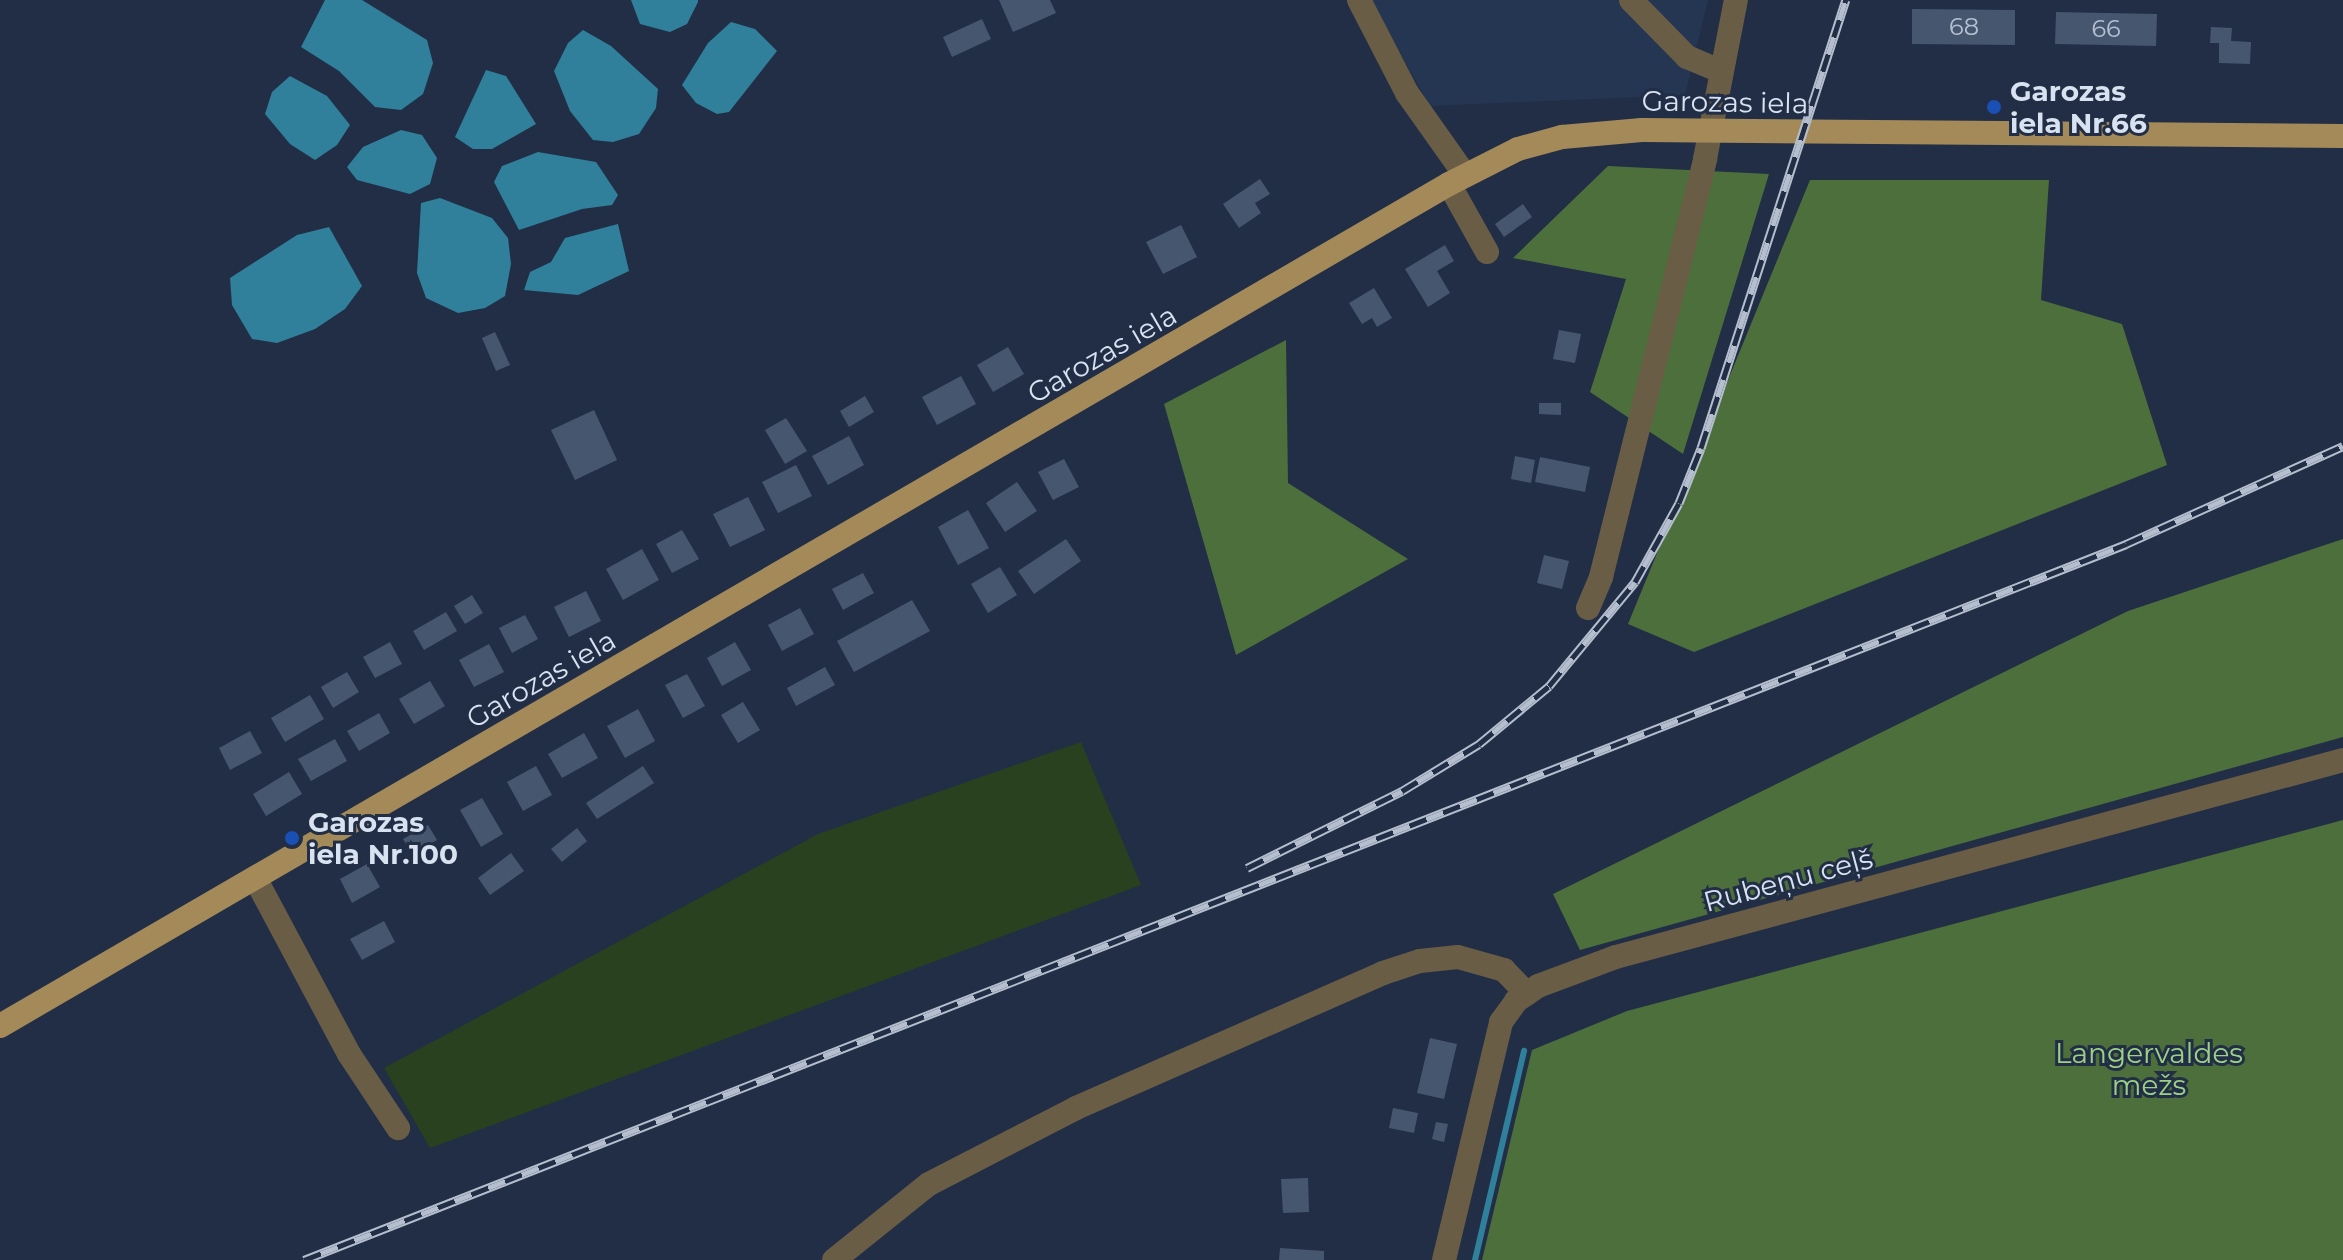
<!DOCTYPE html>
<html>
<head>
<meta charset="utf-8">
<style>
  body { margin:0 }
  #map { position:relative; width:2343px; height:1260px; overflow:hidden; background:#212e45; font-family:Montserrat,sans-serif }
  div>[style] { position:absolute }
  .built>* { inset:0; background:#253653 }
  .green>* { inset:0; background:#2a4120 }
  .forest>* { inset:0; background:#4c6f3c }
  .water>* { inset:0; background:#30809b }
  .stream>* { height:6px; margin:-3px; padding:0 3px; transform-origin:3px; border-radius:3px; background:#30809b }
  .building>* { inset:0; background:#47566f }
  .minor>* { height:24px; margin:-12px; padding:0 12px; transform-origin:12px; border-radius:12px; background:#695d45 }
  .major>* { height:24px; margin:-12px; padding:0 12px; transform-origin:12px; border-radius:12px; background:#a48a59 }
  .rail>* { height:9px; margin-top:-4.5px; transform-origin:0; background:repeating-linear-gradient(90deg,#212e45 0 18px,#b4bece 0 36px); box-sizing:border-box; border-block:2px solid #b4bece }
  .dots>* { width:22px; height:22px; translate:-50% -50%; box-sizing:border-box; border:4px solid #212e45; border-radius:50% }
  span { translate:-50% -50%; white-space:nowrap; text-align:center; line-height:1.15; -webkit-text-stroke:6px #212e45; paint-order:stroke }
  .number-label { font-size:24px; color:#b4bfd0 }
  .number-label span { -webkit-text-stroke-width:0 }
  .poi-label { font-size:28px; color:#d9e2f1; font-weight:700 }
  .left { translate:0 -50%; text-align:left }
  .street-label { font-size:28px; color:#d9e2f1 }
  .park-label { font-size:28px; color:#9cd185 }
</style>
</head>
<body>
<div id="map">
  <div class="built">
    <div style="clip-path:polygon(1370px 0,1708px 0,1685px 95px,1430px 106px)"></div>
  </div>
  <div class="green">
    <div style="clip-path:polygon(1081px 742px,1141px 885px,430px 1148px,384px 1068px,818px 834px)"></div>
  </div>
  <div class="forest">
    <div style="clip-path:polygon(1608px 166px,1769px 174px,1683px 454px,1590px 392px,1626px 279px,1513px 258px)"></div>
    <div style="clip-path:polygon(1810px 180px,2049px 180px,2041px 300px,2122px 324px,2167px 465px,1694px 652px,1628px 624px)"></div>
    <div style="clip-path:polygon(1286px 340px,1288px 483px,1408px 559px,1236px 655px,1164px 404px)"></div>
    <div style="clip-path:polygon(2343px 539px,2343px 737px,1580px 950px,1553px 894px,2128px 611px)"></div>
    <div style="clip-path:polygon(2343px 820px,2343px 1260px,1482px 1260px,1532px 1050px,1627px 1011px)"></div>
  </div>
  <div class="water">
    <div style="clip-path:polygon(325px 0,362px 0,427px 40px,433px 63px,423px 94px,401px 110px,375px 107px,339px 71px,301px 47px)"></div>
    <div style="clip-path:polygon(631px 0,698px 0,698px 2px,687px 24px,670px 32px,640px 24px)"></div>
    <div style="clip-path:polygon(731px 22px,755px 29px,777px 51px,729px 112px,717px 114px,696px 103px,682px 85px,708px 43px)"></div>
    <div style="clip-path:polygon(583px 30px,611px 46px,658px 89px,656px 108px,639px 134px,613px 142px,593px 140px,570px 111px,554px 71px,568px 43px)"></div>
    <div style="clip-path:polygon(486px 70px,506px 76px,536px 124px,492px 149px,473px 149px,455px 137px)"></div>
    <div style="clip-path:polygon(290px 76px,327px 96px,350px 125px,337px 145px,315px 160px,290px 144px,265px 114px,272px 92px)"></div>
    <div style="clip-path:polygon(401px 130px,422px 135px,437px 158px,430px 184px,410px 194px,357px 180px,347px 167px,363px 147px)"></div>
    <div style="clip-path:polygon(538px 152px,596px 162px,618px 195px,612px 205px,582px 209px,519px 230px,494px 182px,502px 166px)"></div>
    <div style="clip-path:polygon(440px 198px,492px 218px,508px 238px,511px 264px,505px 296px,485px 308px,458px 313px,426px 298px,417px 273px,421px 203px)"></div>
    <div style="clip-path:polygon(618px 224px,629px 271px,578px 295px,524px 290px,530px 272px,551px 262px,565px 238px)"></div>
    <div style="clip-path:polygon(329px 227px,362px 286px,345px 309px,315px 329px,277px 343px,252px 339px,232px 305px,230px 278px,297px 235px)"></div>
  </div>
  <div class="stream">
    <div style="left:1475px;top:1260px;width:215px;rotate:-76.8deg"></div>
  </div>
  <div class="building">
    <div style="clip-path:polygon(999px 0,1050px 0,1056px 13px,1013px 32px)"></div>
    <div style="clip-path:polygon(1912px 9px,2015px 10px,2015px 45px,1912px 44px)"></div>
    <div style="clip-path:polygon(2056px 12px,2157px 14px,2156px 46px,2055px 44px)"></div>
    <div style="clip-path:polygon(982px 19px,991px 39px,952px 57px,943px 37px)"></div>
    <div style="clip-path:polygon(2211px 27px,2232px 28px,2231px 41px,2251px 42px,2250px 64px,2219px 63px,2219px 43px,2210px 43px)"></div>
    <div style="clip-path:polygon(1260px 179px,1270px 194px,1255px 203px,1261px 213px,1239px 228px,1223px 204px)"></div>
    <div style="clip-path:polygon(1523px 204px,1532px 217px,1504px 237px,1495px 224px)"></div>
    <div style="clip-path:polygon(1181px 225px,1197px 257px,1163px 274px,1146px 242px)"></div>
    <div style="clip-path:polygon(1445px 245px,1454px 261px,1437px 271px,1450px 293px,1428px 307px,1405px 269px)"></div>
    <div style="clip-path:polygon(1374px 288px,1392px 318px,1377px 327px,1372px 318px,1362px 324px,1349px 303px)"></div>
    <div style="clip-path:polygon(1559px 330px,1581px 334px,1575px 363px,1553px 359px)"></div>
    <div style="clip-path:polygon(495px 332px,510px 365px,496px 371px,482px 338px)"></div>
    <div style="clip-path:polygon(1008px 347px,1024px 374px,993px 392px,977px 365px)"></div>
    <div style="clip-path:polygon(961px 376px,976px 404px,937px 425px,922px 397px)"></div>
    <div style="clip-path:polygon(865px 396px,874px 412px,849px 427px,840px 411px)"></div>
    <div style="clip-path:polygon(1539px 403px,1561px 403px,1561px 415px,1539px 414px)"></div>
    <div style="clip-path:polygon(594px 410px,617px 460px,575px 480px,551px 430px)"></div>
    <div style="clip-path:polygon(786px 418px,807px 451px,785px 464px,765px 430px)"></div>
    <div style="clip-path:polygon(849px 436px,864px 465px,828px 485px,812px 456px)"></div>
    <div style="clip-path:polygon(1515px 456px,1535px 460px,1531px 483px,1511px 479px)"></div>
    <div style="clip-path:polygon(1540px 457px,1590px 467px,1585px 492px,1535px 482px)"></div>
    <div style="clip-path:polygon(1064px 459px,1079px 487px,1053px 500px,1038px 472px)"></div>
    <div style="clip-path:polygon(796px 465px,812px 496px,778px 513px,762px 482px)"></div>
    <div style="clip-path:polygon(1017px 482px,1037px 511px,1005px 532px,986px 503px)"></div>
    <div style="clip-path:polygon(748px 497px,765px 530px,730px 547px,713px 514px)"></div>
    <div style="clip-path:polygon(968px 510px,989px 548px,958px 565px,938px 527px)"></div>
    <div style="clip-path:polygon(682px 530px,699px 559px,672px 573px,656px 544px)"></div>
    <div style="clip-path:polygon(1066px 539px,1081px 561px,1034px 594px,1018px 571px)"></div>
    <div style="clip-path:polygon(642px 549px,659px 580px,623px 600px,606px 569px)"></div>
    <div style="clip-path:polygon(1544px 555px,1569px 561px,1562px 589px,1537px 583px)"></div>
    <div style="clip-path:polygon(1000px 567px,1017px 595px,988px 613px,971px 584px)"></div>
    <div style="clip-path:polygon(863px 573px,874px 593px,843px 610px,832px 589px)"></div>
    <div style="clip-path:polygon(586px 591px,601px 621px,569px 637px,554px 607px)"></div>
    <div style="clip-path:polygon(472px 595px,483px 613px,465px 624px,454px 606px)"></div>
    <div style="clip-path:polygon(912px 600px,930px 631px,854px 672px,837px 641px)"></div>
    <div style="clip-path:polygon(800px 608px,814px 634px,782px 651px,768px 625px)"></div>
    <div style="clip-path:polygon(446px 612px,457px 631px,424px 650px,413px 631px)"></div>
    <div style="clip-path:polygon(525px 615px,538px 639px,512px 653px,499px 628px)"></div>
    <div style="clip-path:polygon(390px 642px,402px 664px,375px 678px,363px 657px)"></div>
    <div style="clip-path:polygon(735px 642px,751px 670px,722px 686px,707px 658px)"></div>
    <div style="clip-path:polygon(489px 644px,504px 672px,474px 687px,459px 660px)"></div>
    <div style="clip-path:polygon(825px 667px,835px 685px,796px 706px,787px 688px)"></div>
    <div style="clip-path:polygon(347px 672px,359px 692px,333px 708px,321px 687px)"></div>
    <div style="clip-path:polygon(687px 674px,705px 706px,683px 718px,665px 685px)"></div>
    <div style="clip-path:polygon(430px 681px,445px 706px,414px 724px,399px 699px)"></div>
    <div style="clip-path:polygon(310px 695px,324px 719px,285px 742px,271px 718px)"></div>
    <div style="clip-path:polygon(743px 702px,760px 730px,738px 743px,721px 715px)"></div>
    <div style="clip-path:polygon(638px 709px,655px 741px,625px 758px,607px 726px)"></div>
    <div style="clip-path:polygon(379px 713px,390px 733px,359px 751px,347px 731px)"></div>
    <div style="clip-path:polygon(250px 731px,262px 753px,230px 770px,219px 748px)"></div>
    <div style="clip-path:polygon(584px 733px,598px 758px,562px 778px,548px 754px)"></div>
    <div style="clip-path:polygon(335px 739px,347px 761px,311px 781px,298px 759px)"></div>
    <div style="clip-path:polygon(536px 766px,552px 795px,523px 811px,507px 782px)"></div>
    <div style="clip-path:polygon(643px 766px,654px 783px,597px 819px,586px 803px)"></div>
    <div style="clip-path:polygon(289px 772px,302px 794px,266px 816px,253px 794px)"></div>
    <div style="clip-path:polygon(482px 798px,503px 834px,481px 847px,460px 810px)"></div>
    <div style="clip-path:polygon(428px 825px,437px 840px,412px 854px,403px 839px)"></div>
    <div style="clip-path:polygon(577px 828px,587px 841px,562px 862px,551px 849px)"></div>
    <div style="clip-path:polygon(511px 853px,524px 871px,490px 895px,478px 878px)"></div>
    <div style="clip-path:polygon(367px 864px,380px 887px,352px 903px,340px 879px)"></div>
    <div style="clip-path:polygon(384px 921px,395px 942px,362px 960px,350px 939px)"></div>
    <div style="clip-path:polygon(1430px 1038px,1457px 1044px,1444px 1099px,1417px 1093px)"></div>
    <div style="clip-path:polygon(1393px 1108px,1418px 1113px,1414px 1133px,1389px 1128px)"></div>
    <div style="clip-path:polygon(1436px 1122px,1448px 1124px,1444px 1142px,1432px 1139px)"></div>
    <div style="clip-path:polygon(1308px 1178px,1309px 1212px,1283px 1213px,1281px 1179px)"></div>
    <div style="clip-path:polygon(1280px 1248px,1324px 1251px,1324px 1260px,1279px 1260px)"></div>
  </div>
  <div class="minor">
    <div style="left:1359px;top:0;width:105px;rotate:62.7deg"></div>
    <div style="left:1407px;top:93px;width:100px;rotate:54.7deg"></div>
    <div style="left:1631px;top:0;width:80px;rotate:45.5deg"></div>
    <div style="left:1687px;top:57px;width:36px;rotate:23deg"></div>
    <div style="left:1449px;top:184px;width:78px;rotate:60.8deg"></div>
    <div style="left:1588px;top:608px;width:34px;rotate:-67deg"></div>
    <div style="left:1601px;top:577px;width:431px;rotate:-76deg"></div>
    <div style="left:1705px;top:159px;width:162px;rotate:-79deg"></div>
    <div style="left:255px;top:878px;width:200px;rotate:61.9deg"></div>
    <div style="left:349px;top:1054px;width:89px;rotate:56.5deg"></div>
    <div style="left:834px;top:1260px;width:122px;rotate:-38.7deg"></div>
    <div style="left:929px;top:1184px;width:165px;rotate:-27.3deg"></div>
    <div style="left:1076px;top:1108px;width:335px;rotate:-23.7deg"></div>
    <div style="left:1383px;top:973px;width:39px;rotate:-18deg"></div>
    <div style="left:1420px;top:961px;width:38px;rotate:-6deg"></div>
    <div style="left:1458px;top:957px;width:48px;rotate:15.8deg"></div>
    <div style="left:1504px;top:970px;width:33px;rotate:46deg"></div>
    <div style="left:1444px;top:1260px;width:245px;rotate:-76.5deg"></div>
    <div style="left:1501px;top:1022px;width:26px;rotate:-54deg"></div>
    <div style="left:1516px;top:1001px;width:27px;rotate:-34deg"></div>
    <div style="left:1538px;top:986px;width:83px;rotate:-20.4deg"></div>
    <div style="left:1616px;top:957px;width:753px;rotate:-15.16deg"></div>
  </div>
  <div class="major">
    <div style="left:0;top:1026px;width:1676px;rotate:-30.16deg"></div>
    <div style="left:1449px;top:184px;width:77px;rotate:-26.9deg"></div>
    <div style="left:1518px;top:149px;width:46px;rotate:-15.3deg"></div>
    <div style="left:1562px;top:137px;width:80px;rotate:-5deg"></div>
    <div style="left:1642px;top:130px;width:701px;rotate:0.49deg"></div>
  </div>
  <div class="rail">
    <div style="left:1247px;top:868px;width:173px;rotate:-26.4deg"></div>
    <div style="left:1402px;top:791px;width:90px;rotate:-31.4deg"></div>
    <div style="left:1479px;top:744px;width:91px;rotate:-39.6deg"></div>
    <div style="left:1549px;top:686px;width:135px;rotate:-50.4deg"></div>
    <div style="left:1635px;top:582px;width:90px;rotate:-60.9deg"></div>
    <div style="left:1679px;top:503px;width:59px;rotate:-68.2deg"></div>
    <div style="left:1701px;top:448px;width:471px;rotate:-72.1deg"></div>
    <div style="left:304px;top:1260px;width:1958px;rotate:-21.45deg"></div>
    <div style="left:2126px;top:544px;width:238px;rotate:-24.3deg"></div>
  </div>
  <div class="dots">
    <div style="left:1994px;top:107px;background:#1a4fb4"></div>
    <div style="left:292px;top:838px;background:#1a4fb4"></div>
  </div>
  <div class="number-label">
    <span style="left:1964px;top:27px">68</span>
    <span style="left:2106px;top:29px">66</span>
  </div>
  <div class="poi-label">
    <span class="left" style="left:2010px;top:107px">Garozas<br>iela Nr.66</span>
    <span class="left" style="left:308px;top:838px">Garozas<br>iela Nr.100</span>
  </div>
  <div class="street-label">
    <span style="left:1725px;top:102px;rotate:1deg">Garozas iela</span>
    <span style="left:1102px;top:354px;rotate:-30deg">Garozas iela</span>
    <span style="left:541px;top:679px;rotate:-30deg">Garozas iela</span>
    <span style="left:1788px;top:880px;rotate:-15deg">Rubeņu ceļš</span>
  </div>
  <div class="park-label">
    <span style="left:2149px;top:1069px">Langervaldes<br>mežs</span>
  </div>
</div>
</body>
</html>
